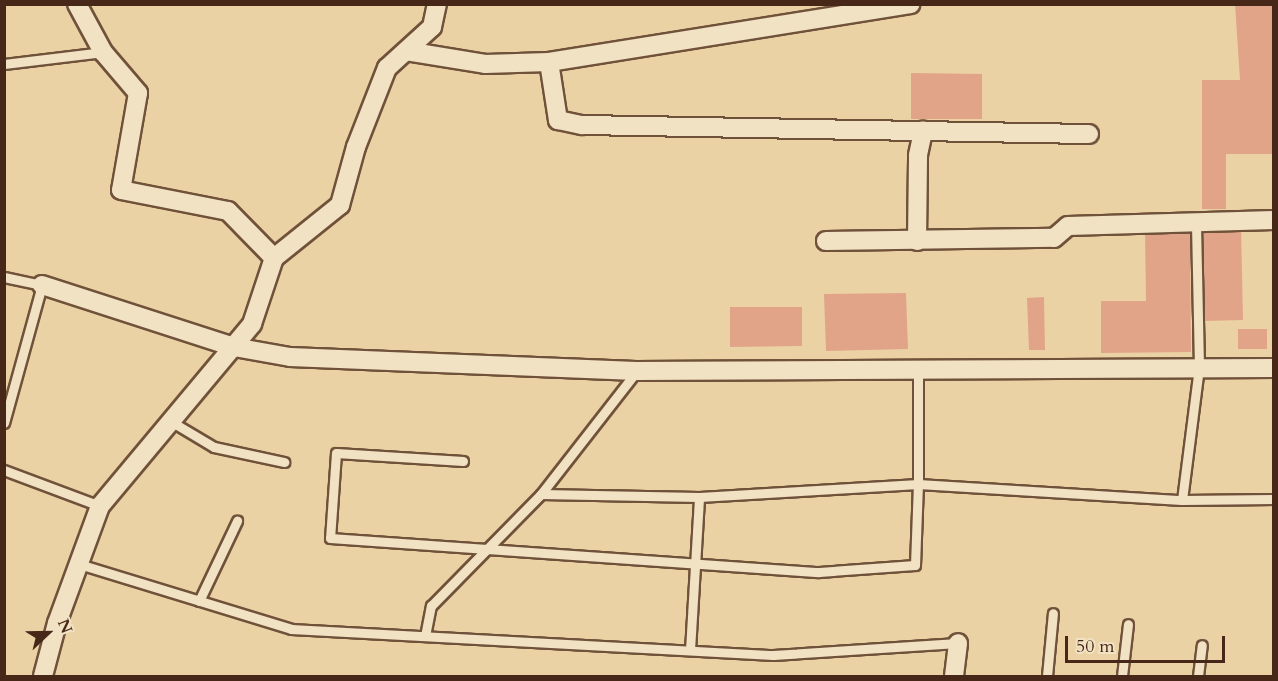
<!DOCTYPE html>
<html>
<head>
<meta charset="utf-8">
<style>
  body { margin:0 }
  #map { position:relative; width:1278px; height:681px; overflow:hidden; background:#ebd2a4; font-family:Cardo,serif }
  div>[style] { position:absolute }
  .building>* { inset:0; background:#e1a489 }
  .roads { filter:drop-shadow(2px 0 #70523a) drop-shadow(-2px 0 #70523a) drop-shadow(0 2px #70523a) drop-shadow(0 -2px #70523a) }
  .lane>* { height:9px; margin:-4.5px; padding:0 4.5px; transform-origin:4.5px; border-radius:4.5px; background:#f2e2c4 }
  .street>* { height:18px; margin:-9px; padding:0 9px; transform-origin:9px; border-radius:9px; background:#f2e2c4 }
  span { translate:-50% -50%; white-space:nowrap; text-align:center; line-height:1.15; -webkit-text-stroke:4.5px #f2e2c4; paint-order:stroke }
  .frame { position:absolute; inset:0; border:6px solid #472717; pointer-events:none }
  .north { position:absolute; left:18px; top:603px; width:60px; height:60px; -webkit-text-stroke:4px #f2e2c4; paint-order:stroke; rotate:68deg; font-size:16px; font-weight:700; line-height:24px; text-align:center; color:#472717 }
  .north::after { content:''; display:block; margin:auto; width:21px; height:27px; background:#472717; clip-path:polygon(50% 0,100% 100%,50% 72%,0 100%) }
  .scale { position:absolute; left:1065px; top:636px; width:160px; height:27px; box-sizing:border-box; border:3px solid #472717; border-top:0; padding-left:8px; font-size:18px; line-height:21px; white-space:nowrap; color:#472717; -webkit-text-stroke:4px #f2e2c4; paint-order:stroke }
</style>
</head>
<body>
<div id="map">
  <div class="building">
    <div style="clip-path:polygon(1235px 4px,1274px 4px,1274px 154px,1226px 154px,1226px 209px,1202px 209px,1202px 80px,1240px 80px)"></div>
    <div style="clip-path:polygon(911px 73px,982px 74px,982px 119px,911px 119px)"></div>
    <div style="clip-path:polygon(1201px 226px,1241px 226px,1243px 320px,1203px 321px)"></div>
    <div style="clip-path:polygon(1145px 232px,1190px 232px,1191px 352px,1101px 353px,1101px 301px,1146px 301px)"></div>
    <div style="clip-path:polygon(906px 293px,908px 349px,826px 351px,824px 294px)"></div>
    <div style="clip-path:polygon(1044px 297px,1045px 350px,1029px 350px,1027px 298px)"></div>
    <div style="clip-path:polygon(730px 307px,802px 307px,802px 346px,730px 347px)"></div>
    <div style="clip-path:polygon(1238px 329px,1267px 329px,1267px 349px,1238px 349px)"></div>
  </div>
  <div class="roads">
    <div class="lane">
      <div style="left:4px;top:64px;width:100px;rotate:-6.9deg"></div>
      <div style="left:4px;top:277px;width:39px;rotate:12deg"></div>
      <div style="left:42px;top:285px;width:143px;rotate:105.4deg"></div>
      <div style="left:918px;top:369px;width:115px;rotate:90deg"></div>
      <div style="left:918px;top:484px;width:264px;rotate:3.5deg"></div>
      <div style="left:1182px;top:500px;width:92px;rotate:-0.6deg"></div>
      <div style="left:172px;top:422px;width:49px;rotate:30.8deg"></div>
      <div style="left:214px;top:447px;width:72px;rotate:12.1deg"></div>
      <div style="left:463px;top:461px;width:127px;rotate:-176.4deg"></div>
      <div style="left:336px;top:453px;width:85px;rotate:94deg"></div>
      <div style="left:330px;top:538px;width:490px;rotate:4deg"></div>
      <div style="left:819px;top:572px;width:96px;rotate:-4.2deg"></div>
      <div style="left:915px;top:565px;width:81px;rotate:-87.9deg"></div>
      <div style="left:918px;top:484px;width:219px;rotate:176.6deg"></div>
      <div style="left:699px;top:497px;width:158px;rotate:-178.9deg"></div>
      <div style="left:4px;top:470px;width:103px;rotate:20.6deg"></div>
      <div style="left:1182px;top:500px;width:134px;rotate:-82.7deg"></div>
      <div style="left:1199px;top:367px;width:145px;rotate:-91.2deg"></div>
      <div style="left:79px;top:564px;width:222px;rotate:17deg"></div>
      <div style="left:291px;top:629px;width:483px;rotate:3.1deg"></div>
      <div style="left:773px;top:655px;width:185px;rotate:-3.7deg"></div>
      <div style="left:199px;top:601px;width:89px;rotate:-64.6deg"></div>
      <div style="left:425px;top:636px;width:31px;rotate:-79deg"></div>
      <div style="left:431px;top:606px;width:157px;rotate:-45.5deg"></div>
      <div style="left:541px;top:494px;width:155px;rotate:-52.1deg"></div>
      <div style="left:690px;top:650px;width:153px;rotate:-86.6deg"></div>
      <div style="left:1047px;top:676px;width:63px;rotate:-84.6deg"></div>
      <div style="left:1122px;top:676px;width:52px;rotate:-83.4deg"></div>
      <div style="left:1198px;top:676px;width:31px;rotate:-83deg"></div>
    </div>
    <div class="street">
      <div style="left:77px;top:4px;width:55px;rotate:61.6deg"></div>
      <div style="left:103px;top:52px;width:54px;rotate:49.5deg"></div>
      <div style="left:138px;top:93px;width:98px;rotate:99.9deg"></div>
      <div style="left:121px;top:190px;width:109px;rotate:11.1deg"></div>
      <div style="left:228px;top:211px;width:66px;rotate:45.6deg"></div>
      <div style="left:406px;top:51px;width:80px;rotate:9.3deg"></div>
      <div style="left:485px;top:64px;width:64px;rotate:-1.8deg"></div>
      <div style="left:549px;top:62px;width:366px;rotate:-9.1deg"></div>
      <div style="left:549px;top:62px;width:59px;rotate:81.2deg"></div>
      <div style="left:558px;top:120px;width:25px;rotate:12deg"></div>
      <div style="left:582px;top:125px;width:507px;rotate:1.02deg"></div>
      <div style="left:826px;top:241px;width:228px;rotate:-0.8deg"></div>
      <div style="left:1054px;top:238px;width:18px;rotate:-41deg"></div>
      <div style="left:1068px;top:226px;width:206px;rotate:-1.7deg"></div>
      <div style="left:917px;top:241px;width:86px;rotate:-89.3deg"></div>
      <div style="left:918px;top:155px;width:25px;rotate:-78deg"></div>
      <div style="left:42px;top:285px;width:202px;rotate:17.9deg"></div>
      <div style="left:234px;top:347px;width:57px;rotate:10.1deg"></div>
      <div style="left:290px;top:357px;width:346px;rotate:2.3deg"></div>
      <div style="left:636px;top:371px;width:638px;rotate:-0.27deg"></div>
      <div style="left:43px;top:676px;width:55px;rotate:-75.2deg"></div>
      <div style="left:57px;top:623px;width:125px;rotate:-69.8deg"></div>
      <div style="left:100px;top:506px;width:237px;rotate:-50.1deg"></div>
      <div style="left:252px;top:324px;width:70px;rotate:-71.6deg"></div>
      <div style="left:274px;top:258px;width:85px;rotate:-38.8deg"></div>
      <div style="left:340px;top:205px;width:60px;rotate:-74.6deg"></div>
      <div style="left:356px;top:147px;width:85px;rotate:-68.6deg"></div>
      <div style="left:387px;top:68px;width:61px;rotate:-42.3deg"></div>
      <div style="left:432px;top:27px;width:24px;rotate:-78deg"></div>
      <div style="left:954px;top:676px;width:33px;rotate:-83deg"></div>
    </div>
  </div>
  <div class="frame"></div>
  <div class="north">N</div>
  <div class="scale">50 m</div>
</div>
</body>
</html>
